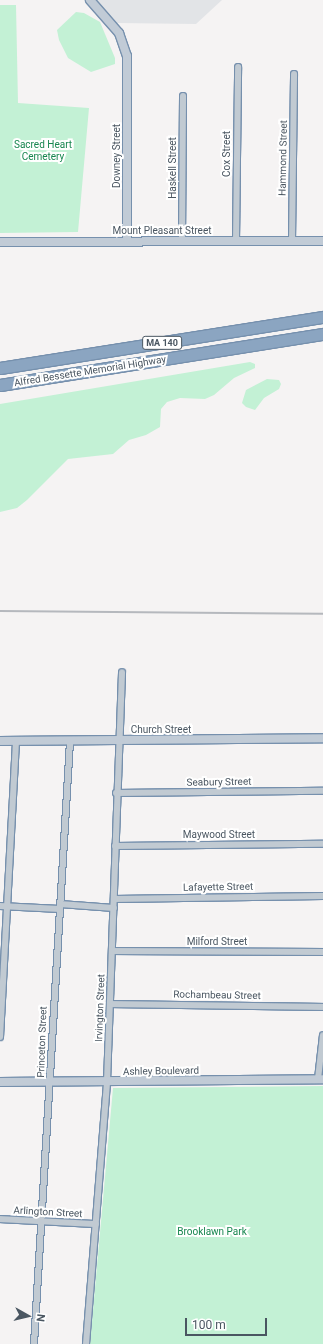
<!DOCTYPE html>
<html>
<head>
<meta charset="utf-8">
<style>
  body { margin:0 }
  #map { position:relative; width:323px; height:1344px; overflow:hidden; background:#f5f3f3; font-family:Roboto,sans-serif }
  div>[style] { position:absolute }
  .airport>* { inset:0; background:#e2e4e7 }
  .green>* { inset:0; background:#c3f1d5 }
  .roads { filter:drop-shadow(1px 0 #7690ad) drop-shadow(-1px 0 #7690ad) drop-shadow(0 1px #7690ad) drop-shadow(0 -1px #7690ad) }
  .street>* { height:6px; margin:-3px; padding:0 3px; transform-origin:3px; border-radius:3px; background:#c1cad2 }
  .secondary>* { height:8px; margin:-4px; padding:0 4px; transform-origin:4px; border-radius:4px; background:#c1cbd6 }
  .highway>* { height:11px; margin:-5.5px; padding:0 5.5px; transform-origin:5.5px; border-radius:5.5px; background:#8ba5c1 }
  .rail>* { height:1.5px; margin:-0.75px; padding:0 0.75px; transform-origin:0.75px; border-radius:0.75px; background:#b5b8bd }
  span { translate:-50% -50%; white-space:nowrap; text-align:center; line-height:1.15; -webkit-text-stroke:4px #fff; paint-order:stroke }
  .shield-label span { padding:1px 3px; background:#fff; border:1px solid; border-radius:3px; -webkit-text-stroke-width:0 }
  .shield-label { font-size:9px; color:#4a5661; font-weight:700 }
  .park-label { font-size:10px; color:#17864f }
  .street-label { font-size:10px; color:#4a5661 }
  .north { position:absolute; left:8px; top:1296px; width:40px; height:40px; -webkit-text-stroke:3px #fff; paint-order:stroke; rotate:98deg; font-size:11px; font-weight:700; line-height:16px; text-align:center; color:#4a5661 }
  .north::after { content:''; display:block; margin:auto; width:14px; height:18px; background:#4a5661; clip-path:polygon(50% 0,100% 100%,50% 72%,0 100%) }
  .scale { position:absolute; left:185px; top:1318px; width:82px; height:18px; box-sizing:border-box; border:2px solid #4a5661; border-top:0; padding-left:5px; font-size:12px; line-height:14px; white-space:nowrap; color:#4a5661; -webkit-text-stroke:3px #fff; paint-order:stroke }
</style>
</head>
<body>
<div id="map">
  <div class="airport">
    <div style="clip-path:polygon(95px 0,222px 0,196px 24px,117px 23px)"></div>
  </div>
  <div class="green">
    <div style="clip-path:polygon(0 5px,16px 5px,18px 103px,89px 108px,78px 232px,0 233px)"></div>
    <div style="clip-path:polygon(76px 12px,84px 13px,100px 22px,115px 58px,115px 64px,91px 72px,68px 58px,59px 40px,57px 30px)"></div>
    <div style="clip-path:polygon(250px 362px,255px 364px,255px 368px,234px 378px,214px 395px,205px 399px,180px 398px,167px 402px,161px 409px,160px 427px,146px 435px,129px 440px,113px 454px,68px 459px,27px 500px,17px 508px,0 512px,0 404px)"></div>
    <div style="clip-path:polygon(267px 379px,279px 380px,281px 384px,279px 389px,264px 398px,255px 410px,246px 407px,242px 403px,246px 390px)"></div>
    <div style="clip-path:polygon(323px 1086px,323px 1344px,90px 1344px,113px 1088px)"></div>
  </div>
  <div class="roads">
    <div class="street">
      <div style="left:182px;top:241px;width:145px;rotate:-89.6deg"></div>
      <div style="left:236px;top:241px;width:174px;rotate:-89.3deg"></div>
      <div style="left:292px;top:241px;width:167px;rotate:-89.3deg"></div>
      <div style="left:116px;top:793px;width:207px;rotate:-0.6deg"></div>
      <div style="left:115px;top:846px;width:208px;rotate:-0.6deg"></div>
      <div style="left:114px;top:899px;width:209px;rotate:-0.8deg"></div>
      <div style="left:60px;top:904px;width:54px;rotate:4.2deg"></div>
      <div style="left:0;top:906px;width:60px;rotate:2.9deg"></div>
      <div style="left:112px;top:951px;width:211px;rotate:0.3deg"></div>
      <div style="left:111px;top:1004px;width:212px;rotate:0.8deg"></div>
      <div style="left:0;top:1037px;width:296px;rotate:-86.9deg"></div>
      <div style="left:318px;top:1079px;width:44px;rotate:-83.5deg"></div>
      <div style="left:0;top:1219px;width:96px;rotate:3deg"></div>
      <div style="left:34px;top:1344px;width:604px;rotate:-86.58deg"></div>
      <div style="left:86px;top:1344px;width:263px;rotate:-85.4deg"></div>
      <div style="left:107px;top:1082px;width:410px;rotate:-87.9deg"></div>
    </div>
    <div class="secondary">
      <div style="left:90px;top:0;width:44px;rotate:48.7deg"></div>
      <div style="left:119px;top:33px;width:24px;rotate:71deg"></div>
      <div style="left:127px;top:56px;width:185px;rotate:90deg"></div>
      <div style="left:0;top:242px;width:323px;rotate:-0.2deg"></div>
      <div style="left:0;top:741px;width:323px;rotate:-0.5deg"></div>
      <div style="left:0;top:1082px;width:323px;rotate:-0.5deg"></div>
    </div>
    <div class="highway">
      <div style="left:0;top:368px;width:327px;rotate:-9deg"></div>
      <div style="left:0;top:385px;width:327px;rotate:-9deg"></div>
    </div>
  </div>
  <div class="rail">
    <div style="left:0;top:611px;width:323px;rotate:0.5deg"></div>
  </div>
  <div class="shield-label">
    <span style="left:162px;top:343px">MA 140</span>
  </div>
  <div class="park-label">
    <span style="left:43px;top:150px">Sacred Heart<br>Cemetery</span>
    <span style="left:212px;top:1232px">Brooklawn Park</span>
  </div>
  <div class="street-label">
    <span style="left:227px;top:154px;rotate:-90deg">Cox Street</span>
    <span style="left:117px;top:156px;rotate:-90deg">Downey Street</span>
    <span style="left:283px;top:158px;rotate:-89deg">Hammond Street</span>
    <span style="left:173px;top:168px;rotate:-90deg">Haskell Street</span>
    <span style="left:162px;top:231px">Mount Pleasant Street</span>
    <span style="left:90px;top:371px;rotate:-9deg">Alfred Bessette Memorial Highway</span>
    <span style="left:161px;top:730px">Church Street</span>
    <span style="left:219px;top:782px;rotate:-1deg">Seabury Street</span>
    <span style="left:219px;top:835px">Maywood Street</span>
    <span style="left:218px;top:887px;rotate:-1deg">Lafayette Street</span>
    <span style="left:217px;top:942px">Milford Street</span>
    <span style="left:217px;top:995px;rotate:1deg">Rochambeau Street</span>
    <span style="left:100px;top:1008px;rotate:-88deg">Irvington Street</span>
    <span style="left:42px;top:1042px;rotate:-88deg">Princeton Street</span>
    <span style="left:161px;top:1071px;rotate:-1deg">Ashley Boulevard</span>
    <span style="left:48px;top:1212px;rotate:3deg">Arlington Street</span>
  </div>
  <div class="north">N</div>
  <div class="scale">100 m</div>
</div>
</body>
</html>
